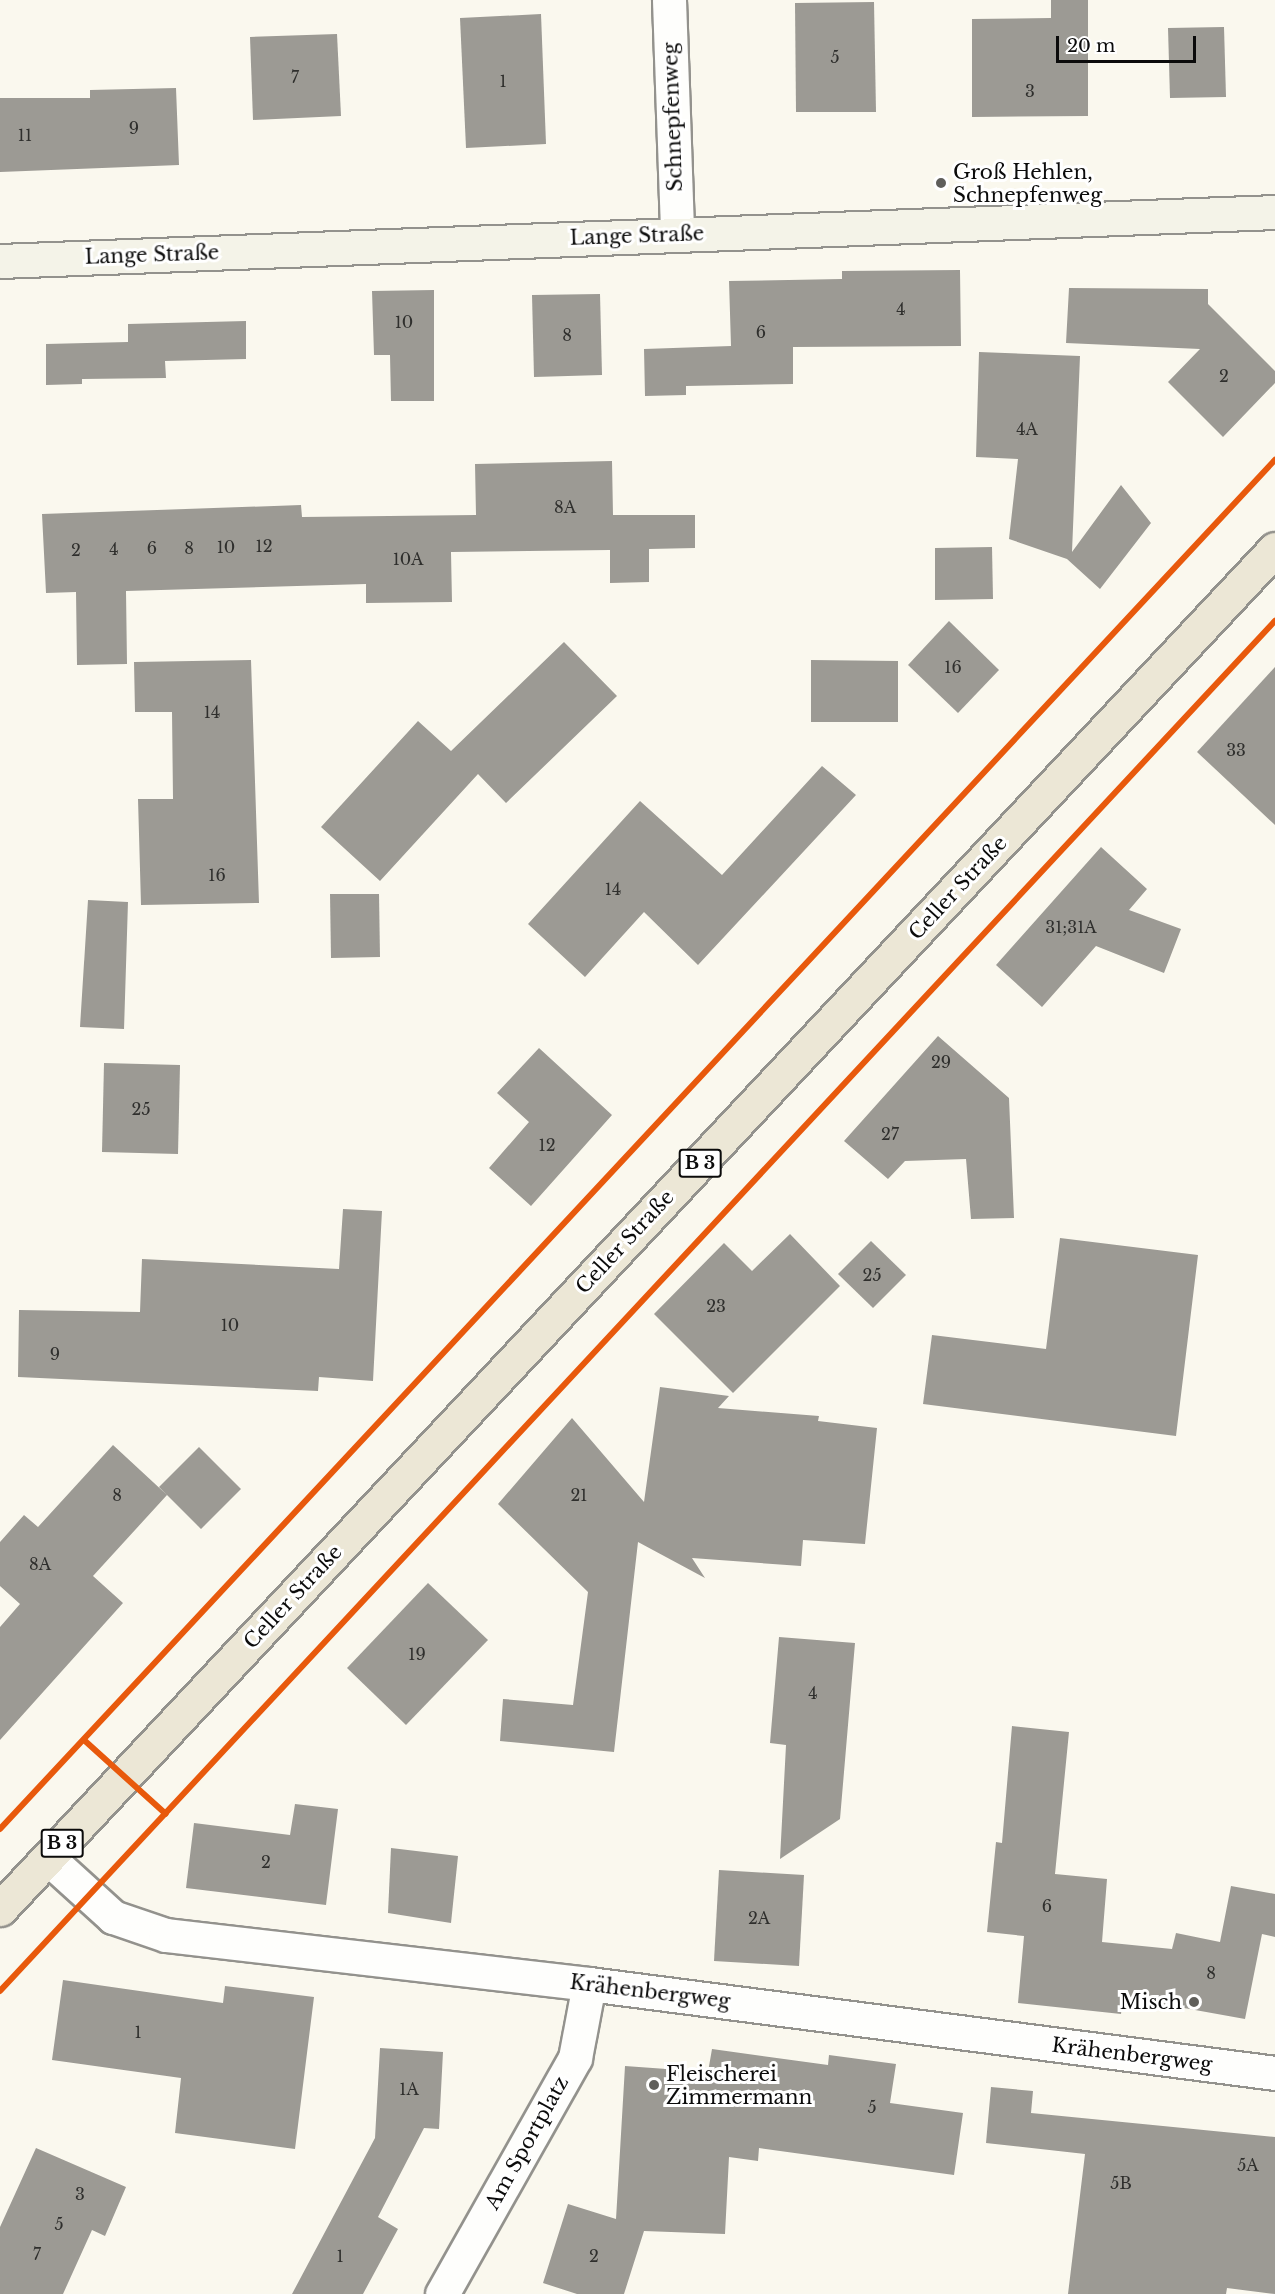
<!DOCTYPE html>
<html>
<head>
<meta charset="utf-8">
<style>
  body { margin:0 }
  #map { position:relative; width:1275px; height:2294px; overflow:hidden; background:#faf8ee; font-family:"Libre Baskerville",serif }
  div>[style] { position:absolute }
  .building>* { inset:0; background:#9c9a94 }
  .roads { filter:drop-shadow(2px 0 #93928d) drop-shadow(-2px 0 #93928d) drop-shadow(0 2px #93928d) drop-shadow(0 -2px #93928d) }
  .minor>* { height:33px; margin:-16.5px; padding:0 16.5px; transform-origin:16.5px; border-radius:16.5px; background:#fefefc }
  .secondary>* { height:33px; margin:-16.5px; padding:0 16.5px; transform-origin:16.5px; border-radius:16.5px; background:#f4f3e8 }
  .primary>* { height:33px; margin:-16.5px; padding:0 16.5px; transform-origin:16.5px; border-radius:16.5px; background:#ece7d6 }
  .cycleway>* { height:6px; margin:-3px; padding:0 3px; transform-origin:3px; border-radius:3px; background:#e8590c }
  .dots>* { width:16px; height:16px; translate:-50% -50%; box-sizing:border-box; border:3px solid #fff; border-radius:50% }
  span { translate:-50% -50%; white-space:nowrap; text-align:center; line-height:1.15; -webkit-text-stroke:6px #fff; paint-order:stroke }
  .number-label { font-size:16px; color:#2f2f2d }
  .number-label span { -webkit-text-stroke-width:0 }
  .shield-label span { padding:2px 4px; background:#fff; border:2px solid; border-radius:4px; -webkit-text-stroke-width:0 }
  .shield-label { font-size:18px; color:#0b0b0b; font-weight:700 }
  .street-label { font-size:20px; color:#0b0b0b }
  .poi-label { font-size:20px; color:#0b0b0b }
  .left { translate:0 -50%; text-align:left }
  .right { translate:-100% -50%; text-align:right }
  .scale { position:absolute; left:1056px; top:36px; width:140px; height:27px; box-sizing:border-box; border:3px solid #0b0b0b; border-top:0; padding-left:8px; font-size:18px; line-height:21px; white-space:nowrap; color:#0b0b0b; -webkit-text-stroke:4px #fff; paint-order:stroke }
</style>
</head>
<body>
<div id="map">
  <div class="building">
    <div style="clip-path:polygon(1051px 0,1088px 0,1088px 116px,972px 117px,972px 19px,1051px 18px)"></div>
    <div style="clip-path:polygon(874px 2px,876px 112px,796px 112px,795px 3px)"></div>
    <div style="clip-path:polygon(541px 14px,546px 144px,466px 148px,460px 18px)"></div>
    <div style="clip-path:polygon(1224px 27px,1226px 97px,1170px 98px,1168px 28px)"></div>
    <div style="clip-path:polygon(337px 34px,341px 116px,253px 120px,250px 37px)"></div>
    <div style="clip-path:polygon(176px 88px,179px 165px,0 172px,0 98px,90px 98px,90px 90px)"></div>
    <div style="clip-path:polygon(960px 270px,961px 346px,793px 347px,793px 384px,686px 386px,686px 395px,645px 396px,644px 349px,731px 346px,729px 281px,842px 279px,842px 271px)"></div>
    <div style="clip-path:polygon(1069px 288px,1208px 289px,1208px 304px,1275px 371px,1275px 383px,1223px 437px,1168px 382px,1200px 349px,1066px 343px)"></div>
    <div style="clip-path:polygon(434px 290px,434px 401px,391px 401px,390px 355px,374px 355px,372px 291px)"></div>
    <div style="clip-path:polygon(600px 294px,602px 375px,534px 377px,532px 295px)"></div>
    <div style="clip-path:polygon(246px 321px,246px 359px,165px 361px,166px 378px,82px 379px,82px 384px,46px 385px,46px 344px,128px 342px,128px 324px)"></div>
    <div style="clip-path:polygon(979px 352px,1080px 356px,1072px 552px,1121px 485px,1151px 523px,1100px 589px,1067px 559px,1009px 539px,1018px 459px,976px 457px)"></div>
    <div style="clip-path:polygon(612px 461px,613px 515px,695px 515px,695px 548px,649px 549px,649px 582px,610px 583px,610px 550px,451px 552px,452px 602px,366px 603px,366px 584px,126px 591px,127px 664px,77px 665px,76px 592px,46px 593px,42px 514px,301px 505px,302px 517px,476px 515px,475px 464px)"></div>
    <div style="clip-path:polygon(992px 547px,993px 599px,935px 600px,935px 548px)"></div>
    <div style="clip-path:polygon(949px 621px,999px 670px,958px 713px,908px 665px)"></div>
    <div style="clip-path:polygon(564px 642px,617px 696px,506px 803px,478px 774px,380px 881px,321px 827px,418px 721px,451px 751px)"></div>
    <div style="clip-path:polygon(251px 660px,259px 903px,141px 905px,138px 799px,173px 799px,172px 712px,135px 712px,134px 662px)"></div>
    <div style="clip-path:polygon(811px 660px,898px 661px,898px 722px,811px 722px)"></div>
    <div style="clip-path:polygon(1275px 667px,1275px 825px,1197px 752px)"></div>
    <div style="clip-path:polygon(822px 766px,856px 795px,698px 965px,644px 912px,585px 977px,528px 924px,640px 801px,722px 875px)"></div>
    <div style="clip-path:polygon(1101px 847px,1147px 889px,1129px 910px,1181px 929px,1164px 973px,1096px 946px,1042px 1007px,996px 965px)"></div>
    <div style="clip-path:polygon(330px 894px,379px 894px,380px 957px,331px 958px)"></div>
    <div style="clip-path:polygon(88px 900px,128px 902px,124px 1029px,80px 1027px)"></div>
    <div style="clip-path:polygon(938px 1036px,1009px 1098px,1014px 1218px,971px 1219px,966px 1159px,905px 1161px,888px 1179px,844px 1141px)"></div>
    <div style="clip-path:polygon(539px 1048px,612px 1115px,531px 1206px,489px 1168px,529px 1122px,497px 1093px)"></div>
    <div style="clip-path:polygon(104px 1063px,180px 1065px,178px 1154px,102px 1152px)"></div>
    <div style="clip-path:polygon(343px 1209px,382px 1211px,373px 1381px,319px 1377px,318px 1391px,18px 1377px,19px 1310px,140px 1312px,142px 1259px,339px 1269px)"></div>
    <div style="clip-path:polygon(790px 1234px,840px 1286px,733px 1393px,654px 1314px,724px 1243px,752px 1271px)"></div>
    <div style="clip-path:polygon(1060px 1238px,1198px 1255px,1176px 1436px,923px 1404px,932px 1335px,1046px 1349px)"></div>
    <div style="clip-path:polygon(871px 1241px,906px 1275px,873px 1308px,838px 1274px)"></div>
    <div style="clip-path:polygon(660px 1387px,729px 1396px,718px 1408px,819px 1416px,818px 1421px,877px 1428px,865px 1544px,803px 1540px,801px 1566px,692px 1558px,705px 1578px,638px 1542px,614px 1752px,500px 1741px,503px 1699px,573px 1705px,588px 1592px,498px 1504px,572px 1418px,644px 1502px)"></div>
    <div style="clip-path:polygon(113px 1445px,167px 1495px,159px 1487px,199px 1447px,241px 1489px,201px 1529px,167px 1495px,93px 1576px,123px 1603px,0 1740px,0 1627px,20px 1604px,0 1586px,0 1542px,24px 1515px,38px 1527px)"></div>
    <div style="clip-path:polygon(428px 1583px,488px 1640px,406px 1725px,347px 1668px)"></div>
    <div style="clip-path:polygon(779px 1637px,855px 1643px,840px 1819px,780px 1859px,786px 1745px,770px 1743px)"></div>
    <div style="clip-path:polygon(1012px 1726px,1069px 1732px,1055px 1874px,1107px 1879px,1102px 1942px,1172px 1949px,1176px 1933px,1220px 1942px,1231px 1886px,1275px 1894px,1275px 1937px,1262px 1934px,1245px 2019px,1123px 1997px,1121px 2014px,1018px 2003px,1024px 1936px,987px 1932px,996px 1842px,1002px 1843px)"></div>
    <div style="clip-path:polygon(295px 1804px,338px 1809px,326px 1905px,186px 1888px,194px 1823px,290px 1835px)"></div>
    <div style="clip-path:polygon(391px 1848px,458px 1856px,451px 1923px,388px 1913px)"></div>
    <div style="clip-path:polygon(719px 1870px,804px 1875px,799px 1966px,714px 1961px)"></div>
    <div style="clip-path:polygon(63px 1980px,223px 2003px,225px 1986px,314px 1997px,295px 2149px,175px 2133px,181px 2078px,52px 2060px)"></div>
    <div style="clip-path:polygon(380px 2048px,443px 2052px,439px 2129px,424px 2128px,378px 2217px,398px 2229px,363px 2294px,292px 2294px,375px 2138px)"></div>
    <div style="clip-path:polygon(712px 2049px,828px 2065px,829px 2055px,896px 2064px,890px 2103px,963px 2113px,954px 2175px,759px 2148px,758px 2161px,729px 2157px,725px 2234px,644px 2231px,624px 2294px,577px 2294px,543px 2283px,568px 2204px,616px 2219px,625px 2066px,708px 2072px)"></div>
    <div style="clip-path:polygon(991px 2087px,1033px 2091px,1031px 2113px,1275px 2137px,1275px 2294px,1227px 2288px,1226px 2294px,1068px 2294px,1085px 2154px,986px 2143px)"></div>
    <div style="clip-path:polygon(36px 2148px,126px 2187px,105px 2236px,92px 2230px,63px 2294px,0 2294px,0 2227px)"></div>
  </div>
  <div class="roads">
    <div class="minor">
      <div style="left:669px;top:0;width:234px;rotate:88deg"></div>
      <div style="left:48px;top:1858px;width:88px;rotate:42.2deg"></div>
      <div style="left:113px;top:1917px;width:56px;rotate:18.8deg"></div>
      <div style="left:166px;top:1935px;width:426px;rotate:6.6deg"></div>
      <div style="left:589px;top:1984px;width:692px;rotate:7.39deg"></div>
      <div style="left:442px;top:2294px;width:271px;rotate:-60.6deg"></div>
      <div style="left:575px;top:2058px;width:75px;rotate:-79.3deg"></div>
    </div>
    <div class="secondary">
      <div style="left:0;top:261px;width:1276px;rotate:-2.2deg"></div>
    </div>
    <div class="primary">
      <div style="left:0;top:1909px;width:1864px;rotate:-46.85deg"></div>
    </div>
  </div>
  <div class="cycleway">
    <div style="left:84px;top:1740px;width:110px;rotate:42.1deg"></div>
    <div style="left:0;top:1829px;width:1871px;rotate:-47.04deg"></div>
    <div style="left:0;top:1991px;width:1872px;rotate:-47.06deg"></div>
  </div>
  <div class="dots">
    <div style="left:941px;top:183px;background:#5f5e5a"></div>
    <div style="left:1194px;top:2002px;background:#5f5e5a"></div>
    <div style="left:654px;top:2085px;background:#5f5e5a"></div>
  </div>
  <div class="number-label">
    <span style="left:835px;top:57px">5</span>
    <span style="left:295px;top:77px">7</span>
    <span style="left:503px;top:81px">1</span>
    <span style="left:1030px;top:91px">3</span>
    <span style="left:134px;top:128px">9</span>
    <span style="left:25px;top:135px">11</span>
    <span style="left:901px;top:309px">4</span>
    <span style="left:404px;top:322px">10</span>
    <span style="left:761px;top:332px">6</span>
    <span style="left:567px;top:335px">8</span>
    <span style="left:1224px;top:376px">2</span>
    <span style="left:1027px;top:429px">4A</span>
    <span style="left:565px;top:507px">8A</span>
    <span style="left:264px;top:546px">12</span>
    <span style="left:226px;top:547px">10</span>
    <span style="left:152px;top:548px">6</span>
    <span style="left:189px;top:548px">8</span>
    <span style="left:114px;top:549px">4</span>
    <span style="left:76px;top:550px">2</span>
    <span style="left:408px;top:559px">10A</span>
    <span style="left:953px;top:667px">16</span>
    <span style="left:212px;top:712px">14</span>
    <span style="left:1236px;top:750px">33</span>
    <span style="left:217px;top:875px">16</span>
    <span style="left:613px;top:889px">14</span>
    <span style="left:1071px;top:927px">31;31A</span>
    <span style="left:941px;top:1062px">29</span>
    <span style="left:141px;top:1109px">25</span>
    <span style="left:890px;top:1134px">27</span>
    <span style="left:547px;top:1145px">12</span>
    <span style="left:872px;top:1275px">25</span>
    <span style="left:716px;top:1306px">23</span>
    <span style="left:230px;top:1325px">10</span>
    <span style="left:55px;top:1354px">9</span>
    <span style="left:117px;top:1495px">8</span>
    <span style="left:579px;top:1495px">21</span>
    <span style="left:40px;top:1564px">8A</span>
    <span style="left:417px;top:1654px">19</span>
    <span style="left:813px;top:1693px">4</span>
    <span style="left:266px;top:1862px">2</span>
    <span style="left:1047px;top:1906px">6</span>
    <span style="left:759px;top:1918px">2A</span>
    <span style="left:1211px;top:1973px">8</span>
    <span style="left:138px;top:2032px">1</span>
    <span style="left:409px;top:2089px">1A</span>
    <span style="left:872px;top:2107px">5</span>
    <span style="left:1248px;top:2165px">5A</span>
    <span style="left:1121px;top:2183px">5B</span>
    <span style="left:80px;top:2194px">3</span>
    <span style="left:59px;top:2224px">5</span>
    <span style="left:37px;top:2254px">7</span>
    <span style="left:340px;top:2256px">1</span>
    <span style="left:594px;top:2256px">2</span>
  </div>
  <div class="shield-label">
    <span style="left:700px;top:1163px">B 3</span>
    <span style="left:62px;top:1843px">B 3</span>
  </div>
  <div class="street-label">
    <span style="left:673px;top:117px;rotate:-92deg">Schnepfenweg</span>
    <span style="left:637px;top:236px;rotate:-2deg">Lange Straße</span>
    <span style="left:152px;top:255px;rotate:-2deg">Lange Straße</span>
    <span style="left:958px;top:888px;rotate:-47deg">Celler Straße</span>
    <span style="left:625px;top:1242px;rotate:-47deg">Celler Straße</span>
    <span style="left:293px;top:1597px;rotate:-47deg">Celler Straße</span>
    <span style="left:650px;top:1992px;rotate:7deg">Krähenbergweg</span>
    <span style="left:1132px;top:2055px;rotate:7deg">Krähenbergweg</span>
    <span style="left:527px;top:2143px;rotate:-61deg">Am Sportplatz</span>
  </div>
  <div class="poi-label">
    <span class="left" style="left:953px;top:184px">Groß Hehlen,<br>Schnepfenweg</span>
    <span class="right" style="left:1182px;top:2002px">Misch</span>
    <span class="left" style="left:666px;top:2086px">Fleischerei<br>Zimmermann</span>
  </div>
  <div class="scale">20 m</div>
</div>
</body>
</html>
